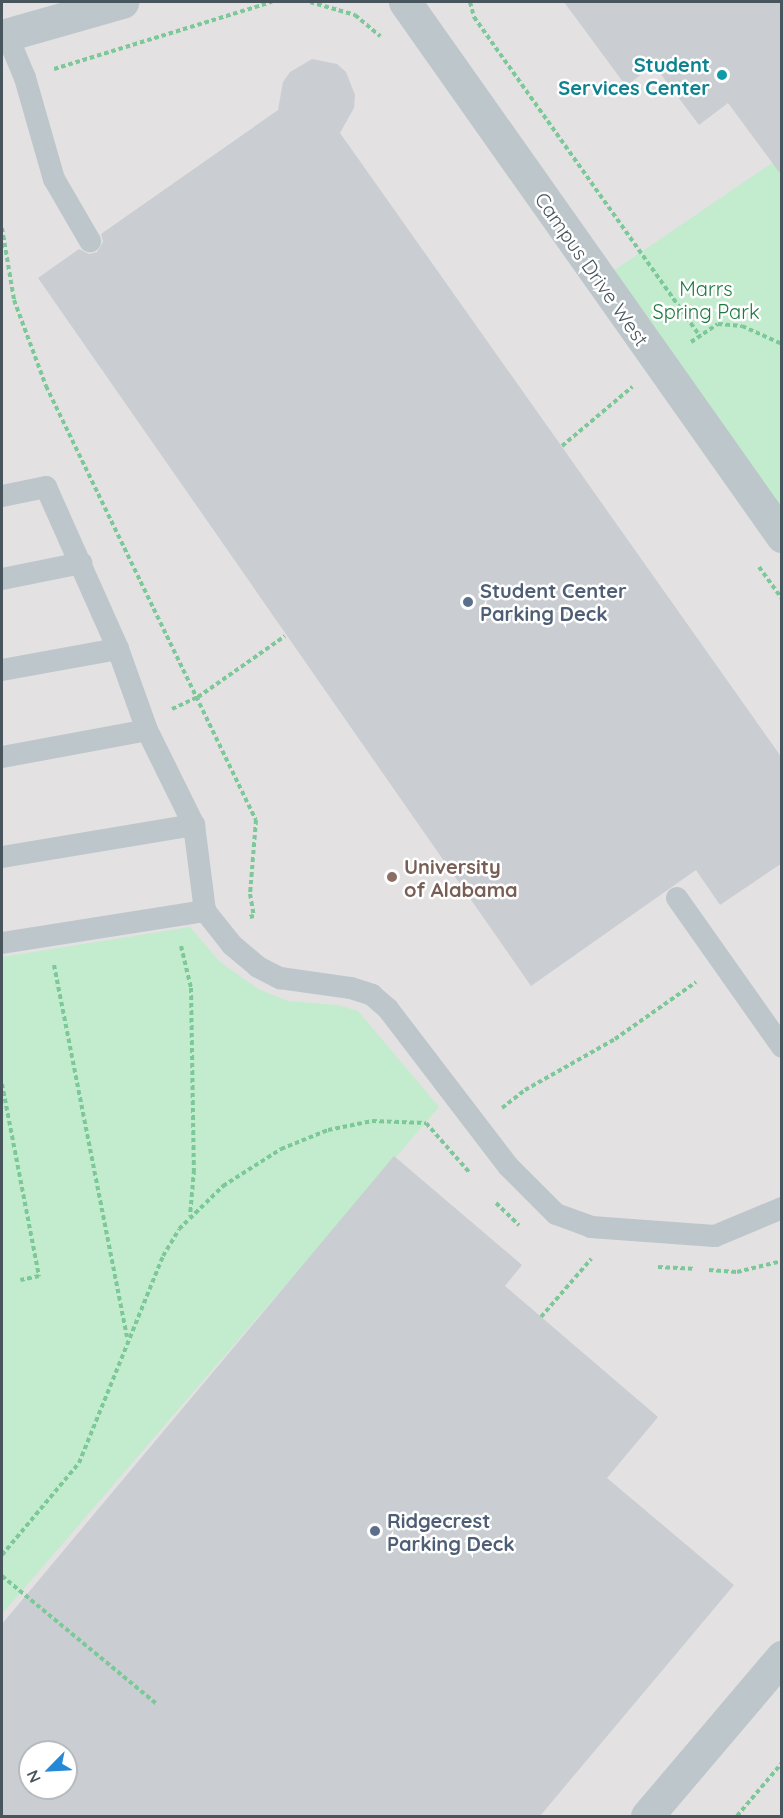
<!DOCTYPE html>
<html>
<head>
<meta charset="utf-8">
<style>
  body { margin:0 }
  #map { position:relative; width:783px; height:1818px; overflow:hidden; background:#f2f0f0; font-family:Quicksand,sans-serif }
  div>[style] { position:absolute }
  .education>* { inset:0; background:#e3e1e1 }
  .green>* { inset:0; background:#c2eccd }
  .building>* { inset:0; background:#caced2 }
  .path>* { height:4px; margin-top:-2px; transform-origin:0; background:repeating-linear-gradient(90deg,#7dc899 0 4.5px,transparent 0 7.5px) }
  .service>* { height:22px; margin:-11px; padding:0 11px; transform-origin:11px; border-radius:11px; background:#bdc6cb }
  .minor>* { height:33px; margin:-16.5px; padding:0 16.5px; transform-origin:16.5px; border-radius:16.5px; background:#bdc6cb }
  .dots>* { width:16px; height:16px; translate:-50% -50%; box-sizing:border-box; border:3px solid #fff; border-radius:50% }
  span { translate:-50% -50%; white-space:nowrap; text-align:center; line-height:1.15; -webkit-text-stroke:5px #fff; paint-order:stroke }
  .culture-label { font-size:20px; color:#0d838f; font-weight:700 }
  .right { translate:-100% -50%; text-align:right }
  .street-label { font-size:20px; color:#49555c }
  .park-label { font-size:20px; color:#1e7940 }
  .service-label { font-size:20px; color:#4e5e75; font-weight:700 }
  .left { translate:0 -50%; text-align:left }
  .education-label { font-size:20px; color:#785e54; font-weight:700 }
  .frame { position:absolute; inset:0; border:3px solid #49555c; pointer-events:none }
  .north { position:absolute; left:18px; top:1740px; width:60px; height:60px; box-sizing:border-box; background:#fff; border:2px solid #b6bbbe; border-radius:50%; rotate:246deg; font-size:16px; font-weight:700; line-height:24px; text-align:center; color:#49555c }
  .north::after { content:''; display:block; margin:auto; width:21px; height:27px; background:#2789d5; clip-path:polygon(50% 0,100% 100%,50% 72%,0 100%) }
</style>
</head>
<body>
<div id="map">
  <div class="education">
    <div style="clip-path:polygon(evenodd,2px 2px,781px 2px,781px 1816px,2px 1816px,2px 2px,30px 1752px,66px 1752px,66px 1788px,30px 1788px,30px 1752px)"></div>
  </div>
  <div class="green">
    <div style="clip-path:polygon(781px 160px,781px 536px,600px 280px,772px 163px)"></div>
    <div style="clip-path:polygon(190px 927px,220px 962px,258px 989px,288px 1001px,338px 1005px,358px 1011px,439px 1107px,2px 1614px,2px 957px)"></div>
  </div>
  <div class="building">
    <div style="clip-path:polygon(564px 2px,782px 2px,782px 176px,728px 103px,699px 125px,654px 65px,626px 86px)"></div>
    <div style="clip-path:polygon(312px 59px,337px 64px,346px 72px,355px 95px,354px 108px,340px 133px,782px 758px,782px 863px,720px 905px,696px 870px,531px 986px,38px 278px,79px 249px,89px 254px,97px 252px,103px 242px,101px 234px,278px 110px,283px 82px,290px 72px)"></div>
    <div style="clip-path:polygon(evenodd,394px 1156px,522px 1265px,505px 1286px,658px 1417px,607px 1478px,734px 1585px,540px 1816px,2px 1816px,2px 1624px,394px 1156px,30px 1752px,66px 1752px,66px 1788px,30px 1788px,30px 1752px)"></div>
  </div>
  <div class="path">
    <div style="left:310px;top:2px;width:47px;rotate:16.1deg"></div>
    <div style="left:355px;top:15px;width:33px;rotate:40deg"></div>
    <div style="left:470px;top:2px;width:16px;rotate:75deg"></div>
    <div style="left:474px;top:17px;width:391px;rotate:54.7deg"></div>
    <div style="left:54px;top:69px;width:228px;rotate:-17.1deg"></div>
    <div style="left:2px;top:228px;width:73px;rotate:80.5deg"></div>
    <div style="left:14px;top:300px;width:92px;rotate:69.6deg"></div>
    <div style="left:46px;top:386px;width:482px;rotate:64.2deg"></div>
    <div style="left:256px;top:820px;width:74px;rotate:94.6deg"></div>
    <div style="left:250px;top:894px;width:22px;rotate:80deg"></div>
    <div style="left:254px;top:916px;width:5px;rotate:169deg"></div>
    <div style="left:691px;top:342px;width:32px;rotate:-34deg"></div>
    <div style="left:718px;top:324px;width:24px;rotate:5deg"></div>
    <div style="left:742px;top:326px;width:44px;rotate:24.2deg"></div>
    <div style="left:562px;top:446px;width:92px;rotate:-40.1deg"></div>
    <div style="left:759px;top:567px;width:39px;rotate:54deg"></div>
    <div style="left:172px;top:709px;width:29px;rotate:-25deg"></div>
    <div style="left:198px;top:697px;width:106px;rotate:-35deg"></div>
    <div style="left:181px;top:946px;width:43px;rotate:76.6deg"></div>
    <div style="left:191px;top:988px;width:182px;rotate:89.1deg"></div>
    <div style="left:194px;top:1170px;width:46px;rotate:95deg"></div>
    <div style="left:54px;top:965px;width:379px;rotate:78.9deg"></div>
    <div style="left:2px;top:1084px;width:196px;rotate:79.1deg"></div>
    <div style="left:39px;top:1276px;width:19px;rotate:168deg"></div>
    <div style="left:502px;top:1108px;width:29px;rotate:-38deg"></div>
    <div style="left:525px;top:1090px;width:103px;rotate:-29.5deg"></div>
    <div style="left:615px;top:1039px;width:99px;rotate:-35.1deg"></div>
    <div style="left:496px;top:1203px;width:32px;rotate:44deg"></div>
    <div style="left:658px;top:1267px;width:35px;rotate:3deg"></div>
    <div style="left:709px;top:1270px;width:28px;rotate:4deg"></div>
    <div style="left:737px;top:1272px;width:46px;rotate:-13.7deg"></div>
    <div style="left:541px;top:1317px;width:77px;rotate:-49.2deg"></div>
    <div style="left:2px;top:1555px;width:120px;rotate:-50.1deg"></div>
    <div style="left:79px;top:1463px;width:223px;rotate:-67.9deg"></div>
    <div style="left:163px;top:1256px;width:31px;rotate:-59deg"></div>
    <div style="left:179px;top:1229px;width:62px;rotate:-44.3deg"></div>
    <div style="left:223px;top:1186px;width:69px;rotate:-32.5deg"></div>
    <div style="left:281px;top:1149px;width:51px;rotate:-22deg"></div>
    <div style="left:328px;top:1130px;width:45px;rotate:-11.6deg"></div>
    <div style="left:372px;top:1121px;width:54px;rotate:2.1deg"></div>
    <div style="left:426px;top:1123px;width:67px;rotate:48.7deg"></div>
    <div style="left:2px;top:1576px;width:201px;rotate:39.6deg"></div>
    <div style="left:737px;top:1816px;width:70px;rotate:-49.7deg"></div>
  </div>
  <div class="service">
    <div style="left:7px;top:35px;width:47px;rotate:67.3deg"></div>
    <div style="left:25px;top:78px;width:105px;rotate:74deg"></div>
    <div style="left:54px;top:179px;width:72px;rotate:59.9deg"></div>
    <div style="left:2px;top:496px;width:45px;rotate:-11.6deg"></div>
    <div style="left:46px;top:487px;width:177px;rotate:66deg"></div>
    <div style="left:118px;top:649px;width:86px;rotate:70.3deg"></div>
    <div style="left:147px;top:730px;width:106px;rotate:63.7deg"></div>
    <div style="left:194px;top:825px;width:87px;rotate:82.7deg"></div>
    <div style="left:2px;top:579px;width:81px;rotate:-11.4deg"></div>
    <div style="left:2px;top:670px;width:118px;rotate:-10.3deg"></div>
    <div style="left:2px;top:757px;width:147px;rotate:-10.5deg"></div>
    <div style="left:2px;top:857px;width:195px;rotate:-9.5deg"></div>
    <div style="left:677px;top:898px;width:182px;rotate:54.8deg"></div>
    <div style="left:2px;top:943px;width:206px;rotate:-9deg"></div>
    <div style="left:205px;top:911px;width:43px;rotate:51.5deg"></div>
    <div style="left:232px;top:945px;width:34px;rotate:40deg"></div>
    <div style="left:258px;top:967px;width:25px;rotate:27deg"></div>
    <div style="left:280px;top:978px;width:72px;rotate:8deg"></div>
    <div style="left:351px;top:988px;width:22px;rotate:18deg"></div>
    <div style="left:372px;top:995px;width:21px;rotate:41deg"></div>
    <div style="left:388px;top:1009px;width:199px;rotate:52.6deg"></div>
    <div style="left:509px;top:1167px;width:66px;rotate:45deg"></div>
    <div style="left:556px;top:1214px;width:37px;rotate:20deg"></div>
    <div style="left:591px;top:1227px;width:124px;rotate:4.2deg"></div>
    <div style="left:715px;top:1236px;width:73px;rotate:-22.7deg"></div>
  </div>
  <div class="minor">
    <div style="left:405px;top:2px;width:654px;rotate:54.78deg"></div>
    <div style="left:2px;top:36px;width:125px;rotate:-15.8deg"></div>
    <div style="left:647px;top:1816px;width:209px;rotate:-49.7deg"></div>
  </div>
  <div class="dots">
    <div style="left:722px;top:75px;background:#0f9aa8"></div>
    <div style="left:468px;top:602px;background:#5c6f8a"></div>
    <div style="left:392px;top:877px;background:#8d6e63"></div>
    <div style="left:375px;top:1531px;background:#5c6f8a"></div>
  </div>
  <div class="culture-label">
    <span class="right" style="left:710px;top:76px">Student<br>Services Center</span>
  </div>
  <div class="street-label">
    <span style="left:592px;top:269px;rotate:55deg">Campus Drive West</span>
  </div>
  <div class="park-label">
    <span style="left:706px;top:300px">Marrs<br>Spring Park</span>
  </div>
  <div class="service-label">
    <span class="left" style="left:480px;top:602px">Student Center<br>Parking Deck</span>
    <span class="left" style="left:387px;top:1532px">Ridgecrest<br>Parking Deck</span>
  </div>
  <div class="education-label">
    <span class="left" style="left:404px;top:878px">University<br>of Alabama</span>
  </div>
  <div class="frame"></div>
  <div class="north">N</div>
</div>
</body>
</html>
